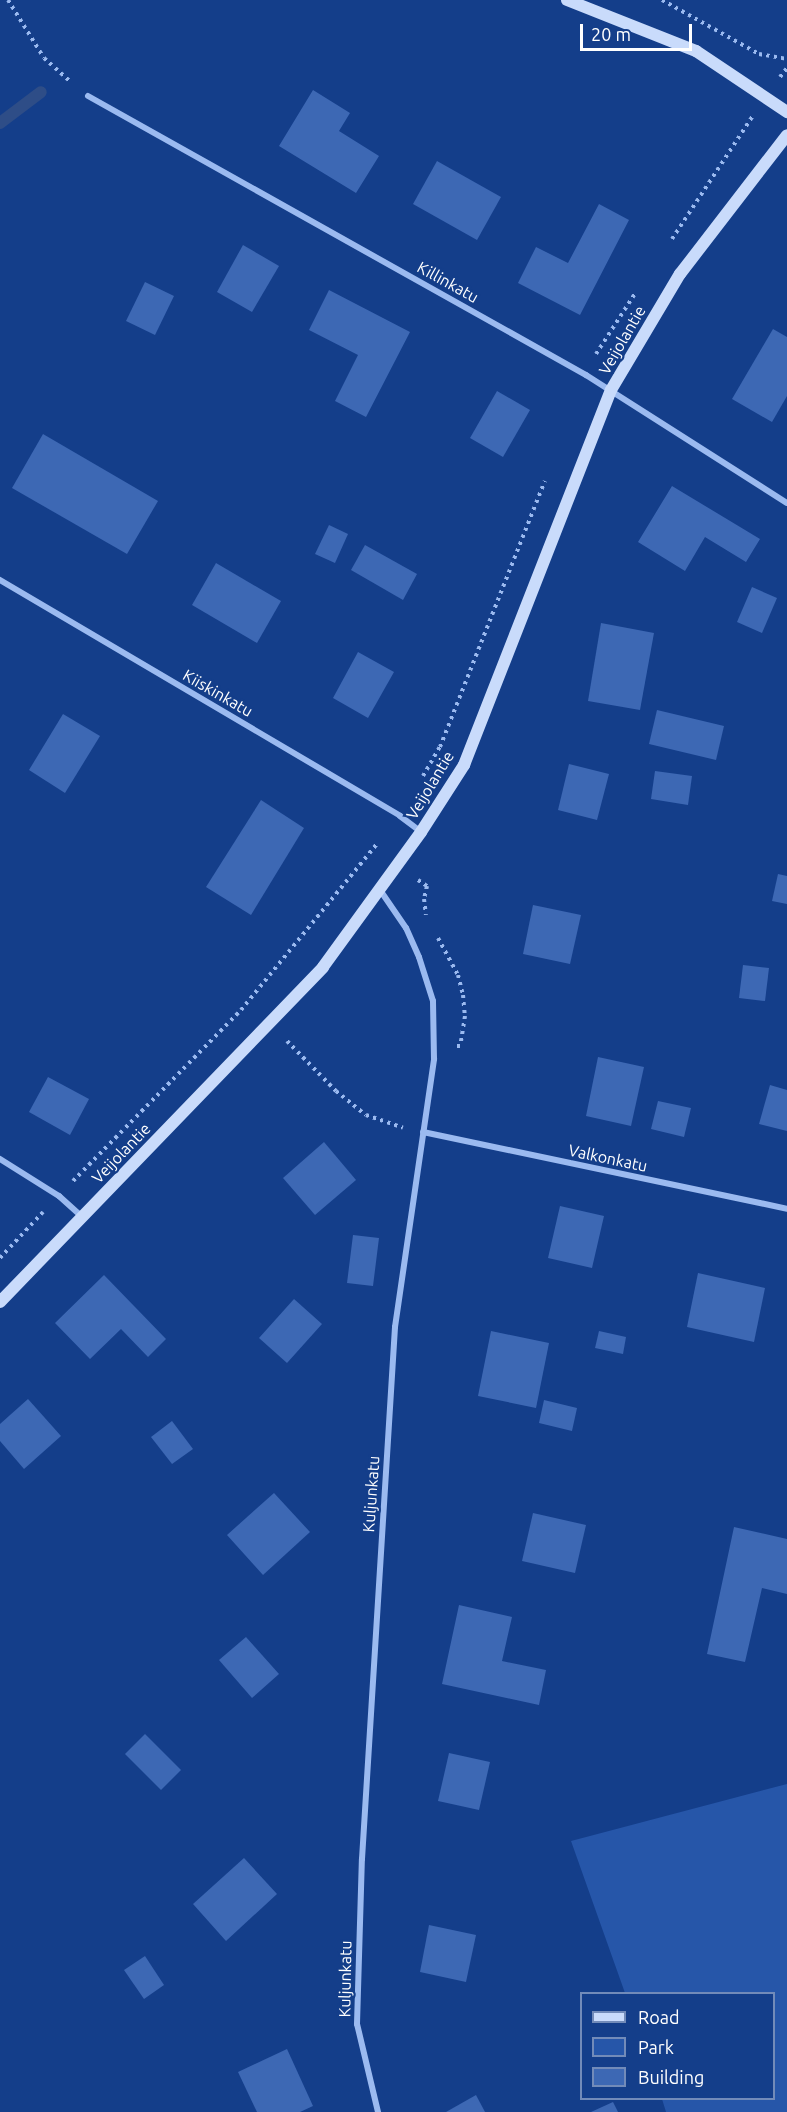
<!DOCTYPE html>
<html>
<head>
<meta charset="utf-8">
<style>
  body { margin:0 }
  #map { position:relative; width:787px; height:2112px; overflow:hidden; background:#143e8a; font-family:Ubuntu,sans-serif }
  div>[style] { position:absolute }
  .green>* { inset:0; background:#2656a9 }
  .stream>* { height:12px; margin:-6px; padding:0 6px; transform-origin:6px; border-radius:6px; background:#2e4d87 }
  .building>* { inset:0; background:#3d68b4 }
  .path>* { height:4px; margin-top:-2px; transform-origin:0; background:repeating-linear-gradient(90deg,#9bbaf0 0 3px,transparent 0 7.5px) }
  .street>* { height:6px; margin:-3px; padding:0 3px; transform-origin:3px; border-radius:3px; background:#9bbaf0 }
  .secondary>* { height:12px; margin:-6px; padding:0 6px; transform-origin:6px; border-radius:6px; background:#c9dbfb }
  span { translate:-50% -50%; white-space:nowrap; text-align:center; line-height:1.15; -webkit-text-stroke:4.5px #143e8a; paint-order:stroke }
  .street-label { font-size:16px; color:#fff }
  .legend { position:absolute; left:580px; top:1992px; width:195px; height:108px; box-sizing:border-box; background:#143e8a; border:2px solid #728bb9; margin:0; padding:8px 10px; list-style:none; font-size:18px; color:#fff }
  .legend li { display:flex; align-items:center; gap:12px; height:30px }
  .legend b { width:30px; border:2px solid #728bb9 }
  .scale { position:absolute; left:580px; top:24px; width:112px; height:27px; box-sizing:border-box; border:3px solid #fff; border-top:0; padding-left:8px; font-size:18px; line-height:21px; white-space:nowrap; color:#fff; -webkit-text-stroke:4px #143e8a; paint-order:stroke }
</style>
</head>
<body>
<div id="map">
  <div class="green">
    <div style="clip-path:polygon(787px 1784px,787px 2112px,666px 2112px,662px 2099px,774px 2098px,774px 1994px,625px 1993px,571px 1841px)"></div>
  </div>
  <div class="stream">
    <div style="left:0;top:123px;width:51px;rotate:-37.1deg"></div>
  </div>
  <div class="building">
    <div style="clip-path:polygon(313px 90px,350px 113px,339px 131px,379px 156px,356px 193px,279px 146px)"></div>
    <div style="clip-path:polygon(437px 161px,501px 197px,477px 240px,413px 204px)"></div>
    <div style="clip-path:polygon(599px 204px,629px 220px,580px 315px,518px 283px,536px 247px,568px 263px)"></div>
    <div style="clip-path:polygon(243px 245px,279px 266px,252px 312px,217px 292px)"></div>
    <div style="clip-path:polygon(145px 282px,174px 296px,155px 335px,126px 321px)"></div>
    <div style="clip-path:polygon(329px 290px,410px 332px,366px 417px,335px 401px,358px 355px,309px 330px)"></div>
    <div style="clip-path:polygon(773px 329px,787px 337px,787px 396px,772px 422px,732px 399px)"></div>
    <div style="clip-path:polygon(497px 391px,530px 410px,503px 457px,470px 438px)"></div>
    <div style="clip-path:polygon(43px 434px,158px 501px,127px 554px,12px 488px)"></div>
    <div style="clip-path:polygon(672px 486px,760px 539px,746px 562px,705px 537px,685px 571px,638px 542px)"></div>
    <div style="clip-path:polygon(329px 525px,348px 534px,335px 563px,315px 554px)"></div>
    <div style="clip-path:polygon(365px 545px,417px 574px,403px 600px,351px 570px)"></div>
    <div style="clip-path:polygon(216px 563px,281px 601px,257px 643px,192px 605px)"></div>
    <div style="clip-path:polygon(752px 587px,777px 598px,762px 633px,737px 622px)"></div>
    <div style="clip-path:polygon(601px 623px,654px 633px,640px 710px,588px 701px)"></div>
    <div style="clip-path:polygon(358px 652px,394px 672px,368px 718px,333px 698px)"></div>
    <div style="clip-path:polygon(657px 710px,724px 726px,716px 760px,649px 744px)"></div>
    <div style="clip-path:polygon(63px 714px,100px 736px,65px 793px,29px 770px)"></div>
    <div style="clip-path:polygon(569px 764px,609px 774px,597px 820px,558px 810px)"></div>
    <div style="clip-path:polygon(655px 771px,692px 776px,688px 805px,651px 799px)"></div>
    <div style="clip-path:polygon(261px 800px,304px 828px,251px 915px,206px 887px)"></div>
    <div style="clip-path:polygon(778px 874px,787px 876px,787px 904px,772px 901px)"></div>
    <div style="clip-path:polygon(533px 905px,581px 915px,570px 964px,523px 954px)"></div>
    <div style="clip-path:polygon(743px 965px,769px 968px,765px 1001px,739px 998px)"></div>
    <div style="clip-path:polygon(598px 1057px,644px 1067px,631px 1126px,586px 1116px)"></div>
    <div style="clip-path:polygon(48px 1077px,89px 1099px,70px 1135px,29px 1112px)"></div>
    <div style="clip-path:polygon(770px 1085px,787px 1090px,787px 1131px,759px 1124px)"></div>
    <div style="clip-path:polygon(658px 1101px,691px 1108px,684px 1137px,651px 1129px)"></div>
    <div style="clip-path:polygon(324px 1142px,356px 1180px,315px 1215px,283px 1178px)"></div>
    <div style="clip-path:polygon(560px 1206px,604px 1216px,592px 1268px,548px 1258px)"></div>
    <div style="clip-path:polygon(353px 1235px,379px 1238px,373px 1286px,347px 1283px)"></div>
    <div style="clip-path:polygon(698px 1273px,765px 1288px,754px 1342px,687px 1327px)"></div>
    <div style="clip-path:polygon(104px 1275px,166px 1339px,148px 1357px,121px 1329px,90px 1359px,55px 1323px)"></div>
    <div style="clip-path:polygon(294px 1299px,322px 1324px,287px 1363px,259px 1338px)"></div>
    <div style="clip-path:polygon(491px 1331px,549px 1343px,536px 1408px,478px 1396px)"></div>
    <div style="clip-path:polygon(599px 1331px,626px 1337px,623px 1354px,595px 1348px)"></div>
    <div style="clip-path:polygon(28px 1399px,61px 1436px,24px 1469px,0 1441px,0 1424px)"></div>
    <div style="clip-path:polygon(544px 1400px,577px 1408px,572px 1431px,539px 1423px)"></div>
    <div style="clip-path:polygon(172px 1421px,193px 1449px,172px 1464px,151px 1437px)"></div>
    <div style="clip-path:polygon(274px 1493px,310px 1532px,263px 1575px,227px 1535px)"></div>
    <div style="clip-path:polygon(533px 1513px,586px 1525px,575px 1573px,522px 1561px)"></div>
    <div style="clip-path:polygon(734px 1527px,787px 1539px,787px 1594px,762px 1588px,745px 1662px,707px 1654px)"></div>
    <div style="clip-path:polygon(459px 1605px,512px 1617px,502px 1661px,546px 1670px,539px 1705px,442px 1684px)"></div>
    <div style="clip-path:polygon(246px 1637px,279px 1674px,252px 1698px,219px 1660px)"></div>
    <div style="clip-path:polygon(145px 1734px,181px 1770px,161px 1790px,125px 1754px)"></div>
    <div style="clip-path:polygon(449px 1753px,490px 1762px,479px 1810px,438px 1801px)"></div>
    <div style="clip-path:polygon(244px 1858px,277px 1894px,226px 1941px,193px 1904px)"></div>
    <div style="clip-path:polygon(429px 1925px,476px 1935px,466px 1982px,420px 1972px)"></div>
    <div style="clip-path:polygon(145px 1956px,164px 1985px,144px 1999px,124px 1970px)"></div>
    <div style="clip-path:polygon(287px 2049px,313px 2106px,300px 2112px,257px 2112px,238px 2072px)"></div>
    <div style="clip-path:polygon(476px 2095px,485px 2112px,446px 2112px)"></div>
    <div style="clip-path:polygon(613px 2102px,618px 2112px,591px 2112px)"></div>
  </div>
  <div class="path">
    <div style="left:8px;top:0;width:68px;rotate:58.2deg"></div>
    <div style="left:44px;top:58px;width:36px;rotate:42deg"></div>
    <div style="left:662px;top:0;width:111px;rotate:29.1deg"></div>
    <div style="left:759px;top:54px;width:28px;rotate:10deg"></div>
    <div style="left:780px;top:77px;width:11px;rotate:-52deg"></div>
    <div style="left:672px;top:239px;width:146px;rotate:-56.7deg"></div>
    <div style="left:596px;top:354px;width:74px;rotate:-57.2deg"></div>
    <div style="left:423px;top:776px;width:34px;rotate:-60deg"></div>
    <div style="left:440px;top:747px;width:286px;rotate:-68.5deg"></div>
    <div style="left:418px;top:880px;width:11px;rotate:34deg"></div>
    <div style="left:427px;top:886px;width:13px;rotate:103deg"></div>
    <div style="left:424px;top:899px;width:16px;rotate:83deg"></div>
    <div style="left:438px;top:938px;width:42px;rotate:61.6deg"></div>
    <div style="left:458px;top:975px;width:21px;rotate:76deg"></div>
    <div style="left:463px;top:995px;width:21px;rotate:85deg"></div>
    <div style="left:465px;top:1016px;width:30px;rotate:99deg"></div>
    <div style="left:460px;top:1046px;width:3px;rotate:180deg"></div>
    <div style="left:287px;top:1041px;width:70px;rotate:45.6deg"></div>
    <div style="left:336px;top:1091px;width:38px;rotate:39deg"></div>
    <div style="left:366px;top:1115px;width:39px;rotate:19deg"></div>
    <div style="left:73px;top:1181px;width:240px;rotate:-45.5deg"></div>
    <div style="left:241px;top:1010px;width:215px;rotate:-50.7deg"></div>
    <div style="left:0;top:1258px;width:63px;rotate:-46.9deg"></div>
  </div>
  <div class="street">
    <div style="left:88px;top:96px;width:571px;rotate:29.26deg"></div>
    <div style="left:586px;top:375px;width:238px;rotate:32.5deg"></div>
    <div style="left:0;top:580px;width:464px;rotate:30.5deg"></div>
    <div style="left:400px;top:816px;width:26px;rotate:37deg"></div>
    <div style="left:423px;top:1132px;width:372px;rotate:11.9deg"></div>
    <div style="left:0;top:1159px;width:70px;rotate:32.1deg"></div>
    <div style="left:59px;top:1196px;width:31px;rotate:42deg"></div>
    <div style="left:378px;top:2112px;width:90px;rotate:-103.4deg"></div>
    <div style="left:357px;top:2024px;width:165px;rotate:-88.3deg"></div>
    <div style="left:362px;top:1859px;width:533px;rotate:-86.45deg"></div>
    <div style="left:395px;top:1327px;width:271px;rotate:-81.7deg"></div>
    <div style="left:434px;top:1059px;width:58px;rotate:-91deg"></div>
    <div style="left:433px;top:1001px;width:46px;rotate:-107.7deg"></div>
    <div style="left:419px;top:957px;width:32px;rotate:-114deg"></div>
    <div style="left:406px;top:928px;width:46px;rotate:-124.4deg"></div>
  </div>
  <div class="secondary">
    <div style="left:567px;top:0;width:139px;rotate:21.6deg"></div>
    <div style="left:696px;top:51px;width:110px;rotate:33.8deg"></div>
    <div style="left:0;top:1302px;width:465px;rotate:-46deg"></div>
    <div style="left:323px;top:967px;width:167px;rotate:-54deg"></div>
    <div style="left:421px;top:832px;width:80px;rotate:-57.3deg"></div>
    <div style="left:464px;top:765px;width:403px;rotate:-68.6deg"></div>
    <div style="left:611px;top:390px;width:135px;rotate:-59.3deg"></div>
    <div style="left:680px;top:274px;width:175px;rotate:-52.4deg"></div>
  </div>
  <div class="street-label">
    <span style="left:448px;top:282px;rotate:29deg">Killinkatu</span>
    <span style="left:622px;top:340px;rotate:-60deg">Veijolantie</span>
    <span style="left:218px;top:693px;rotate:30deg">Kiiskinkatu</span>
    <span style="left:430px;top:785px;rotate:-59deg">Veijolantie</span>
    <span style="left:121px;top:1153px;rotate:-46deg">Veijolantie</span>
    <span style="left:608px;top:1158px;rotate:12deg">Valkonkatu</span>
    <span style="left:371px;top:1494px;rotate:-86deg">Kuljunkatu</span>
    <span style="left:345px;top:1979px;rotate:-89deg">Kuljunkatu</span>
  </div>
  <ul class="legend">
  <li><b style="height:8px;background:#c9dbfb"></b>Road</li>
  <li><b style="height:16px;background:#2656a9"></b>Park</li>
  <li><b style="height:16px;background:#3d68b4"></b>Building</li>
  </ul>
  <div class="scale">20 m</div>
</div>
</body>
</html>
